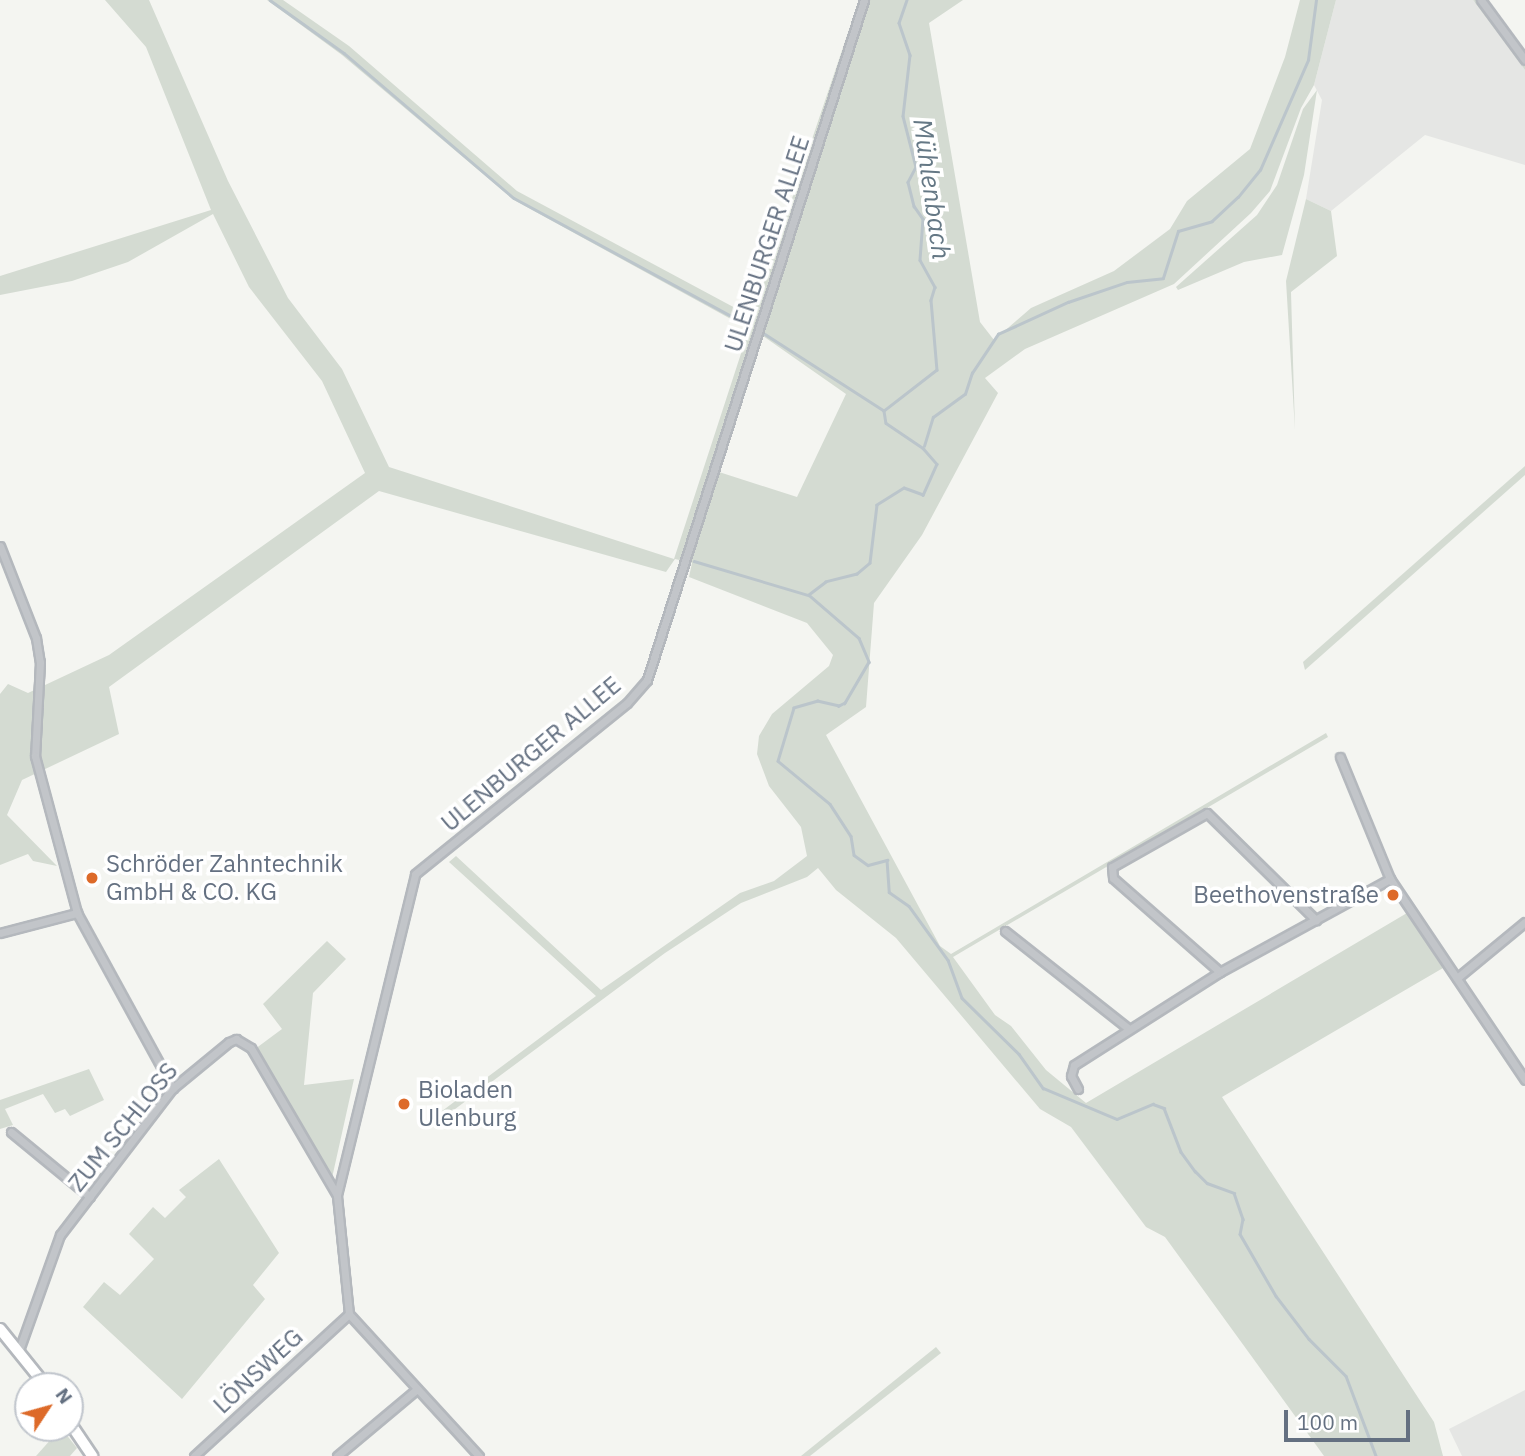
<!DOCTYPE html>
<html>
<head>
<meta charset="utf-8">
<style>
  body { margin:0 }
  #map { position:relative; width:1525px; height:1456px; overflow:hidden; background:#f4f5f1; font-family:"IBM Plex Sans",sans-serif }
  div>[style] { position:absolute }
  .built>* { inset:0; background:#e5e6e4 }
  .green>* { inset:0; background:#d4dbd2 }
  .stream>* { height:2.5px; margin:-1.25px; padding:0 1.25px; transform-origin:1.25px; border-radius:1.25px; background:#bbc5cb }
  .roads { filter:drop-shadow(2px 0 #b4b8bd) drop-shadow(-2px 0 #b4b8bd) drop-shadow(0 2px #b4b8bd) drop-shadow(0 -2px #b4b8bd) }
  .street>* { height:7px; margin:-3.5px; padding:0 3.5px; transform-origin:3.5px; border-radius:3.5px; background:#c2c5c9 }
  .secondary>* { height:10px; margin:-5px; padding:0 5px; transform-origin:5px; border-radius:5px; background:#fff }
  .dots>* { width:19px; height:19px; translate:-50% -50%; box-sizing:border-box; border:4px solid #fff; border-radius:50% }
  span { translate:-50% -50%; white-space:nowrap; text-align:center; line-height:1.15; -webkit-text-stroke:7px #fff; paint-order:stroke }
  .street-label { font-size:24px; color:#647081 }
  .poi-label { font-size:24px; color:#647081 }
  .left { translate:0 -50%; text-align:left }
  .right { translate:-100% -50%; text-align:right }
  .water-label { font-size:26px; color:#657885; font-style:italic }
  .north { position:absolute; left:14px; top:1372px; width:70px; height:70px; box-sizing:border-box; background:#fff; border:2px solid #c1c6cd; border-radius:50%; rotate:54deg; font-size:19px; font-weight:700; line-height:28px; text-align:center; color:#647081 }
  .north::after { content:''; display:block; margin:auto; width:24px; height:32px; background:#dd6a29; clip-path:polygon(50% 0,100% 100%,50% 72%,0 100%) }
  .scale { position:absolute; left:1284px; top:1410px; width:126px; height:32px; box-sizing:border-box; border:4px solid #647081; border-top:0; padding-left:9px; font-size:21px; line-height:24px; white-space:nowrap; color:#647081; -webkit-text-stroke:5px #fff; paint-order:stroke }
</style>
</head>
<body>
<div id="map">
  <div class="built">
    <div style="clip-path:polygon(1336px 0,1473px 0,1525px 70px,1525px 165px,1425px 135px,1331px 211px,1306px 199px,1322px 100px,1314px 85px)"></div>
    <div style="clip-path:polygon(1525px 1390px,1525px 1456px,1462px 1456px,1449px 1429px)"></div>
  </div>
  <div class="green">
    <div style="clip-path:polygon(evenodd,105px 0,149px 0,228px 181px,288px 298px,342px 369px,389px 467px,674px 559px,749px 329px,514px 200px,342px 55px,267px 0,283px 0,349px 46px,517px 191px,752px 317px,859px 0,963px 0,929px 23px,980px 322px,994px 340px,1031px 308px,1114px 271px,1170px 229px,1187px 201px,1250px 149px,1285px 57px,1300px 0,1336px 0,1314px 85px,1301px 108px,1270px 191px,1251px 213px,1174px 284px,1025px 349px,985px 378px,998px 393px,922px 535px,874px 603px,866px 707px,826px 735px,940px 946px,951px 954px,1326px 733px,1328px 737px,953px 957px,995px 1015px,1011px 1026px,1046px 1070px,1086px 1103px,1407px 913px,1443px 968px,1222px 1097px,1434px 1422px,1443px 1456px,1324px 1456px,1165px 1237px,1146px 1227px,1071px 1127px,1040px 1109px,896px 938px,836px 890px,818px 868px,807px 877px,741px 903px,665px 953px,443px 1118px,438px 1114px,596px 996px,449px 862px,456px 856px,601px 990px,740px 893px,774px 881px,807px 856px,801px 827px,769px 786px,757px 754px,759px 736px,772px 714px,829px 666px,833px 655px,807px 623px,689px 577px,692px 563px,675px 559px,666px 572px,379px 491px,109px 687px,119px 734px,22px 780px,7px 815px,57px 866px,33px 861px,28px 854px,0 865px,0 694px,8px 684px,28px 693px,109px 655px,365px 473px,322px 381px,249px 287px,213px 214px,128px 262px,72px 281px,0 295px,0 276px,211px 210px,146px 47px,105px 0,763px 336px,846px 394px,797px 497px,719px 472px,763px 336px)"></div>
    <div style="clip-path:polygon(1473px 0,1486px 0,1525px 52px,1525px 70px)"></div>
    <div style="clip-path:polygon(1317px 90px,1304px 175px,1282px 255px,1244px 262px,1178px 290px,1176px 287px,1257px 215px,1277px 185px,1303px 109px)"></div>
    <div style="clip-path:polygon(1306px 199px,1331px 211px,1337px 256px,1291px 292px,1295px 430px,1286px 281px)"></div>
    <div style="clip-path:polygon(1525px 466px,1525px 475px,1305px 670px,1303px 662px)"></div>
    <div style="clip-path:polygon(327px 941px,346px 959px,313px 993px,304px 1085px,354px 1079px,332px 1178px,255px 1049px,282px 1029px,263px 1004px)"></div>
    <div style="clip-path:polygon(89px 1069px,104px 1100px,70px 1116px,65px 1109px,55px 1113px,43px 1094px,5px 1109px,13px 1125px,0 1129px,0 1100px)"></div>
    <div style="clip-path:polygon(219px 1159px,279px 1253px,253px 1285px,265px 1299px,182px 1399px,83px 1307px,104px 1282px,120px 1295px,154px 1259px,129px 1234px,153px 1207px,165px 1218px,186px 1197px,179px 1190px)"></div>
    <div style="clip-path:polygon(936px 1347px,941px 1353px,810px 1456px,801px 1456px)"></div>
    <div style="clip-path:polygon(61px 1428px,77px 1448px,70px 1456px,36px 1456px)"></div>
  </div>
  <div class="stream">
    <div style="left:270px;top:0;width:91px;rotate:35.6deg"></div>
    <div style="left:344px;top:53px;width:223px;rotate:40.5deg"></div>
    <div style="left:514px;top:198px;width:268px;rotate:28.5deg"></div>
    <div style="left:907px;top:0;width:24px;rotate:109deg"></div>
    <div style="left:899px;top:23px;width:34px;rotate:71deg"></div>
    <div style="left:910px;top:55px;width:61px;rotate:96.5deg"></div>
    <div style="left:903px;top:116px;width:53px;rotate:75.7deg"></div>
    <div style="left:916px;top:167px;width:17px;rotate:118deg"></div>
    <div style="left:908px;top:182px;width:25px;rotate:76deg"></div>
    <div style="left:914px;top:206px;width:16px;rotate:55deg"></div>
    <div style="left:923px;top:219px;width:41px;rotate:94.2deg"></div>
    <div style="left:920px;top:260px;width:31px;rotate:61deg"></div>
    <div style="left:935px;top:287px;width:14px;rotate:107deg"></div>
    <div style="left:931px;top:300px;width:70px;rotate:85.1deg"></div>
    <div style="left:937px;top:370px;width:67px;rotate:142.3deg"></div>
    <div style="left:884px;top:411px;width:12px;rotate:81deg"></div>
    <div style="left:886px;top:423px;width:45px;rotate:34deg"></div>
    <div style="left:923px;top:448px;width:21px;rotate:49deg"></div>
    <div style="left:937px;top:464px;width:34px;rotate:114deg"></div>
    <div style="left:923px;top:495px;width:20px;rotate:-160deg"></div>
    <div style="left:904px;top:488px;width:32px;rotate:148deg"></div>
    <div style="left:877px;top:505px;width:58px;rotate:96.9deg"></div>
    <div style="left:870px;top:563px;width:17px;rotate:140deg"></div>
    <div style="left:857px;top:574px;width:32px;rotate:166deg"></div>
    <div style="left:826px;top:582px;width:21px;rotate:143deg"></div>
    <div style="left:809px;top:595px;width:66px;rotate:40.7deg"></div>
    <div style="left:859px;top:638px;width:26px;rotate:67deg"></div>
    <div style="left:869px;top:662px;width:48px;rotate:120.3deg"></div>
    <div style="left:845px;top:703px;width:7px;rotate:153deg"></div>
    <div style="left:839px;top:706px;width:22px;rotate:-167deg"></div>
    <div style="left:818px;top:701px;width:25px;rotate:164deg"></div>
    <div style="left:794px;top:708px;width:55px;rotate:106.8deg"></div>
    <div style="left:778px;top:761px;width:67px;rotate:39.6deg"></div>
    <div style="left:830px;top:804px;width:38px;rotate:57deg"></div>
    <div style="left:851px;top:836px;width:19px;rotate:81deg"></div>
    <div style="left:854px;top:855px;width:17px;rotate:36deg"></div>
    <div style="left:868px;top:865px;width:20px;rotate:-15deg"></div>
    <div style="left:887px;top:860px;width:32px;rotate:86deg"></div>
    <div style="left:889px;top:892px;width:24px;rotate:35deg"></div>
    <div style="left:909px;top:906px;width:67px;rotate:54.2deg"></div>
    <div style="left:948px;top:960px;width:40px;rotate:69.8deg"></div>
    <div style="left:962px;top:998px;width:80px;rotate:44.5deg"></div>
    <div style="left:1019px;top:1054px;width:42px;rotate:54.8deg"></div>
    <div style="left:1043px;top:1088px;width:80px;rotate:22.7deg"></div>
    <div style="left:1117px;top:1119px;width:39px;rotate:-23deg"></div>
    <div style="left:1153px;top:1104px;width:12px;rotate:20deg"></div>
    <div style="left:1164px;top:1108px;width:47px;rotate:68.9deg"></div>
    <div style="left:1181px;top:1152px;width:24px;rotate:54deg"></div>
    <div style="left:1195px;top:1171px;width:17px;rotate:45deg"></div>
    <div style="left:1207px;top:1183px;width:29px;rotate:20deg"></div>
    <div style="left:1234px;top:1193px;width:28px;rotate:71deg"></div>
    <div style="left:1243px;top:1219px;width:15px;rotate:101deg"></div>
    <div style="left:1240px;top:1234px;width:72px;rotate:59.9deg"></div>
    <div style="left:1276px;top:1296px;width:54px;rotate:52.5deg"></div>
    <div style="left:1309px;top:1339px;width:52px;rotate:45deg"></div>
    <div style="left:1346px;top:1376px;width:85px;rotate:69.4deg"></div>
    <div style="left:765px;top:334px;width:140px;rotate:32.8deg"></div>
    <div style="left:924px;top:446px;width:30px;rotate:-73deg"></div>
    <div style="left:933px;top:417px;width:39px;rotate:-36deg"></div>
    <div style="left:965px;top:394px;width:22px;rotate:-72deg"></div>
    <div style="left:972px;top:373px;width:47px;rotate:-56.3deg"></div>
    <div style="left:998px;top:334px;width:77px;rotate:-24.6deg"></div>
    <div style="left:1068px;top:302px;width:62px;rotate:-18.7deg"></div>
    <div style="left:1127px;top:282px;width:36px;rotate:-6deg"></div>
    <div style="left:1163px;top:278px;width:49px;rotate:-72.3deg"></div>
    <div style="left:1178px;top:231px;width:35px;rotate:-16deg"></div>
    <div style="left:1212px;top:221px;width:35px;rotate:-43deg"></div>
    <div style="left:1238px;top:197px;width:35px;rotate:-51deg"></div>
    <div style="left:1260px;top:170px;width:120px;rotate:-66.4deg"></div>
    <div style="left:1308px;top:60px;width:61px;rotate:-82.4deg"></div>
    <div style="left:694px;top:561px;width:119px;rotate:16.6deg"></div>
  </div>
  <div class="roads">
    <div class="street">
      <div style="left:1481px;top:0;width:74px;rotate:53.7deg"></div>
      <div style="left:0;top:546px;width:99px;rotate:68.6deg"></div>
      <div style="left:36px;top:638px;width:24px;rotate:81deg"></div>
      <div style="left:40px;top:662px;width:94px;rotate:93deg"></div>
      <div style="left:35px;top:756px;width:163px;rotate:75deg"></div>
      <div style="left:77px;top:913px;width:200px;rotate:61.3deg"></div>
      <div style="left:1340px;top:757px;width:132px;rotate:67.7deg"></div>
      <div style="left:1390px;top:879px;width:242px;rotate:56.1deg"></div>
      <div style="left:1005px;top:931px;width:158px;rotate:38.3deg"></div>
      <div style="left:0;top:933px;width:80px;rotate:-14.6deg"></div>
      <div style="left:1220px;top:972px;width:142px;rotate:-138.7deg"></div>
      <div style="left:1113px;top:878px;width:11px;rotate:-95deg"></div>
      <div style="left:1112px;top:867px;width:109px;rotate:-29.6deg"></div>
      <div style="left:1207px;top:813px;width:153px;rotate:44.5deg"></div>
      <div style="left:1457px;top:978px;width:88px;rotate:-39.5deg"></div>
      <div style="left:1078px;top:1089px;width:15px;rotate:-118deg"></div>
      <div style="left:1071px;top:1076px;width:11px;rotate:-75deg"></div>
      <div style="left:1074px;top:1065px;width:173px;rotate:-32.5deg"></div>
      <div style="left:1220px;top:972px;width:194px;rotate:-28.7deg"></div>
      <div style="left:11px;top:1132px;width:102px;rotate:39.4deg"></div>
      <div style="left:19px;top:1350px;width:122px;rotate:-70.4deg"></div>
      <div style="left:60px;top:1235px;width:185px;rotate:-52.5deg"></div>
      <div style="left:173px;top:1088px;width:72px;rotate:-39.4deg"></div>
      <div style="left:229px;top:1042px;width:8px;rotate:-23deg"></div>
      <div style="left:236px;top:1039px;width:17px;rotate:31deg"></div>
      <div style="left:251px;top:1048px;width:170px;rotate:59.7deg"></div>
      <div style="left:194px;top:1456px;width:210px;rotate:-42.5deg"></div>
      <div style="left:337px;top:1456px;width:104px;rotate:-39.9deg"></div>
      <div style="left:479px;top:1456px;width:193px;rotate:-132.5deg"></div>
      <div style="left:349px;top:1314px;width:120px;rotate:-95.8deg"></div>
      <div style="left:337px;top:1195px;width:330px;rotate:-76.3deg"></div>
      <div style="left:415px;top:874px;width:272px;rotate:-38.9deg"></div>
      <div style="left:627px;top:703px;width:30px;rotate:-49deg"></div>
      <div style="left:647px;top:680px;width:714px;rotate:-72.3deg"></div>
    </div>
    <div class="secondary">
      <div style="left:0;top:1329px;width:73px;rotate:51.1deg"></div>
      <div style="left:70px;top:1423px;width:40px;rotate:56deg"></div>
    </div>
  </div>
  <div class="dots">
    <div style="left:92px;top:878px;background:#dd6a29"></div>
    <div style="left:1393px;top:895px;background:#dd6a29"></div>
    <div style="left:404px;top:1104px;background:#dd6a29"></div>
  </div>
  <div class="street-label">
    <span style="left:767px;top:244px;rotate:-72deg">ULENBURGER ALLEE</span>
    <span style="left:531px;top:754px;rotate:-40deg">ULENBURGER ALLEE</span>
    <span style="left:123px;top:1127px;rotate:-51deg">ZUM SCHLOSS</span>
    <span style="left:258px;top:1371px;rotate:-43deg">LÖNSWEG</span>
  </div>
  <div class="poi-label">
    <span class="left" style="left:106px;top:878px">Schröder Zahntechnik<br>GmbH &amp; CO. KG</span>
    <span class="right" style="left:1379px;top:895px">Beethovenstraße</span>
    <span class="left" style="left:418px;top:1104px">Bioladen<br>Ulenburg</span>
  </div>
  <div class="water-label">
    <span style="left:932px;top:189px;rotate:82deg">Mühlenbach</span>
  </div>
  <div class="north">N</div>
  <div class="scale">100 m</div>
</div>
</body>
</html>
